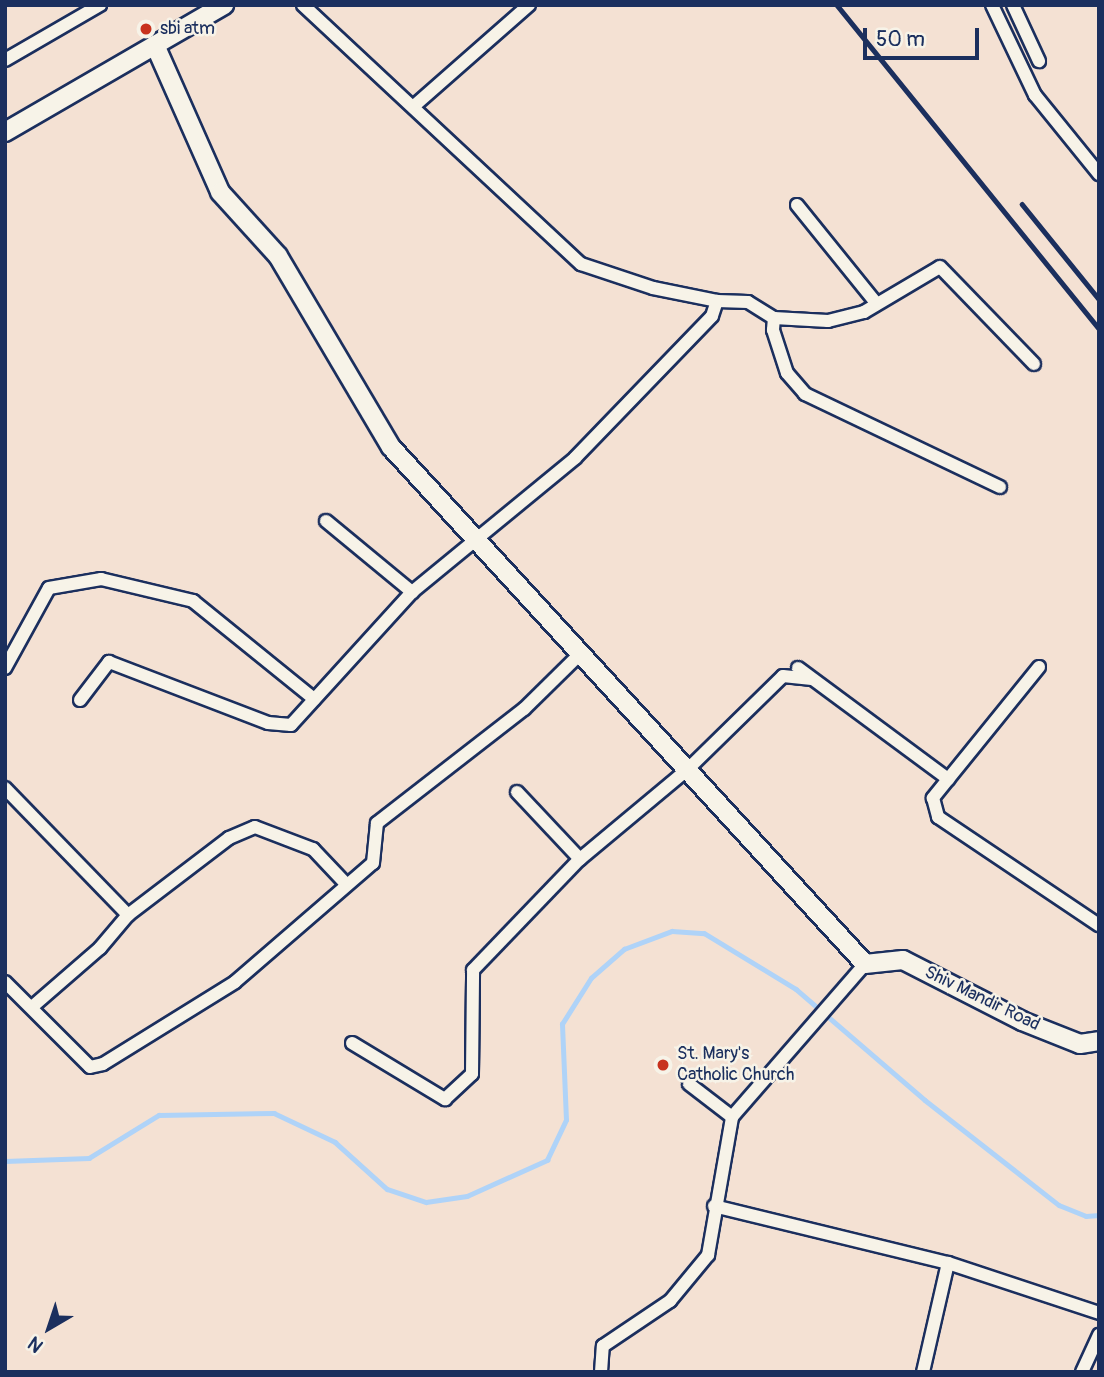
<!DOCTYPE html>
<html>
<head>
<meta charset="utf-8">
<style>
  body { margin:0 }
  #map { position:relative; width:1104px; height:1377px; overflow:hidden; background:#f4e1d3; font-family:Pangolin,sans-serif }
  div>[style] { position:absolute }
  .stream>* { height:4.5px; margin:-2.25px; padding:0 2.25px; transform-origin:2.25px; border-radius:2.25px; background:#afd3f8 }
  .roads { filter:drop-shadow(2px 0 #1b2f5e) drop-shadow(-2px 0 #1b2f5e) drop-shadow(0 2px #1b2f5e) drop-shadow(0 -2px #1b2f5e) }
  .street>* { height:12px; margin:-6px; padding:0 6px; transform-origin:6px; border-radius:6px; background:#f7f3e8 }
  .secondary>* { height:18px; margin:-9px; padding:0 9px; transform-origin:9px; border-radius:9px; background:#f7f3e8 }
  .rail>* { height:4.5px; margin:-2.25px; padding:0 2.25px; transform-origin:2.25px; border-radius:2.25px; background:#1b2f5e }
  .dots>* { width:19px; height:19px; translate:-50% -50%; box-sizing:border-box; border:4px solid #f7f3e8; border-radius:50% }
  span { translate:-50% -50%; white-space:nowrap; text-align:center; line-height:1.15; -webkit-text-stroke:5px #f7f3e8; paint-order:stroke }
  .poi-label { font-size:18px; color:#1b2f5e }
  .left { translate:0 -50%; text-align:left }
  .street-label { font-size:18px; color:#1b2f5e }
  .frame { position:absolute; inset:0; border:7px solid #1b2f5e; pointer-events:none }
  .north { position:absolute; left:14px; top:1293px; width:70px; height:70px; -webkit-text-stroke:5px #f7f3e8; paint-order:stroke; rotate:219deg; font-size:19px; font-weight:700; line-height:28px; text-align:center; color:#1b2f5e }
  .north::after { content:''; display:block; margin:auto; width:24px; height:32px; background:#1b2f5e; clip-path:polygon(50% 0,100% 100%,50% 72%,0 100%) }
  .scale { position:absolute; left:863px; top:28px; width:116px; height:32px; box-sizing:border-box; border:4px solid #1b2f5e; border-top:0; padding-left:9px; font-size:21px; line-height:24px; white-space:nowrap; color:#1b2f5e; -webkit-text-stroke:5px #f7f3e8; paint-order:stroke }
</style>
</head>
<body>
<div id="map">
  <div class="stream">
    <div style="left:5px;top:1161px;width:84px;rotate:-2deg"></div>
    <div style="left:89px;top:1158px;width:82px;rotate:-31.6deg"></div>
    <div style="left:159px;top:1115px;width:115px;rotate:-1deg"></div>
    <div style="left:274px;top:1113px;width:68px;rotate:25.4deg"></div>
    <div style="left:335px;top:1142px;width:70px;rotate:42.1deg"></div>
    <div style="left:387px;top:1189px;width:41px;rotate:18.4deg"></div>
    <div style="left:426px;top:1202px;width:41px;rotate:-8.3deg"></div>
    <div style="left:467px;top:1196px;width:88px;rotate:-24.2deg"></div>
    <div style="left:547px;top:1160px;width:44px;rotate:-64.6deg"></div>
    <div style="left:566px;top:1120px;width:96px;rotate:-92.4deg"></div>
    <div style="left:562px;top:1024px;width:54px;rotate:-57.8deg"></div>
    <div style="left:591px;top:978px;width:44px;rotate:-41.3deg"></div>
    <div style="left:624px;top:949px;width:51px;rotate:-20.6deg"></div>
    <div style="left:672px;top:931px;width:32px;rotate:4deg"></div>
    <div style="left:704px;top:933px;width:108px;rotate:31.3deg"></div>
    <div style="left:796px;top:989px;width:170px;rotate:40.7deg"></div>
    <div style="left:925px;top:1100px;width:170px;rotate:38.1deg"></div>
    <div style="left:1059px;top:1205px;width:29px;rotate:22deg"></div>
    <div style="left:1086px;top:1216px;width:13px;rotate:-4deg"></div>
  </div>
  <div class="roads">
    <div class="street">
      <div style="left:303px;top:5px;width:380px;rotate:43deg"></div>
      <div style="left:581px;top:264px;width:76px;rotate:18.4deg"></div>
      <div style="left:653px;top:288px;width:65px;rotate:11.5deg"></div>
      <div style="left:717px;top:301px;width:31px;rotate:2deg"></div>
      <div style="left:748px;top:302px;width:31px;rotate:32deg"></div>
      <div style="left:774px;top:318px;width:54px;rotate:3.2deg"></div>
      <div style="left:828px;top:321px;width:37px;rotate:-14deg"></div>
      <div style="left:864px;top:312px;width:88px;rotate:-30.6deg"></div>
      <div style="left:940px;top:267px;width:135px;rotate:45.9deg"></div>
      <div style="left:992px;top:5px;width:100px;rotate:64.5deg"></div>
      <div style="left:1035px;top:95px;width:102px;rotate:51deg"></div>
      <div style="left:1013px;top:5px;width:62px;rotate:65.1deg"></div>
      <div style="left:5px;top:60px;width:110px;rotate:-30.1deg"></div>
      <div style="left:414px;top:106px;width:153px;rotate:-41.3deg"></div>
      <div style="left:797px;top:205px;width:126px;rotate:51.1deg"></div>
      <div style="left:774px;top:318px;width:12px;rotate:95deg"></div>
      <div style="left:773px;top:330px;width:45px;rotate:72deg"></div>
      <div style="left:787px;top:373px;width:28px;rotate:49deg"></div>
      <div style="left:805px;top:394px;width:216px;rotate:25.5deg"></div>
      <div style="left:326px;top:521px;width:112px;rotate:39.5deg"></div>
      <div style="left:1039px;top:667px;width:169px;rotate:129deg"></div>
      <div style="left:933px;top:798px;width:20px;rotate:75deg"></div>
      <div style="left:938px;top:817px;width:194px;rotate:33.9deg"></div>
      <div style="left:5px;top:668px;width:91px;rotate:-61.2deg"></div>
      <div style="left:49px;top:588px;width:53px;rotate:-9.8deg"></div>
      <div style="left:101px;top:579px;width:95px;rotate:13.4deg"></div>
      <div style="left:193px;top:601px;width:156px;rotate:39deg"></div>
      <div style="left:798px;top:668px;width:187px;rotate:36.5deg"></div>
      <div style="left:80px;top:700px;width:48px;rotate:-52.7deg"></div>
      <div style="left:109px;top:662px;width:170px;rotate:21deg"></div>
      <div style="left:268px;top:723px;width:23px;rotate:5deg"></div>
      <div style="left:291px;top:725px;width:180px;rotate:-47.7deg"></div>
      <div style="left:412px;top:592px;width:211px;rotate:-39.4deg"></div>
      <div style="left:575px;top:458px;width:197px;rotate:-46deg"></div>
      <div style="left:712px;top:316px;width:16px;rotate:-72deg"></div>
      <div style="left:5px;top:788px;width:177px;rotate:45.9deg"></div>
      <div style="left:517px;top:792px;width:92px;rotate:46.8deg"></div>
      <div style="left:5px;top:982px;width:120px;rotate:45deg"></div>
      <div style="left:90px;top:1067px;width:13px;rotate:-13deg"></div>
      <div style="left:103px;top:1064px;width:155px;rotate:-31.8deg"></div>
      <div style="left:235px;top:982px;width:182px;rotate:-40.8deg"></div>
      <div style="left:373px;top:863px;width:40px;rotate:-84.3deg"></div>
      <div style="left:377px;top:823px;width:186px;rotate:-37.8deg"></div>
      <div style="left:524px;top:709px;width:78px;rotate:-44.5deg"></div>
      <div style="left:32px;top:1007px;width:90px;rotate:-40.9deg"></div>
      <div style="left:100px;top:948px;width:43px;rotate:-49.7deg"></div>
      <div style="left:128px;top:915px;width:127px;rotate:-37.3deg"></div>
      <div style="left:229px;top:838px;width:28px;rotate:-23deg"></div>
      <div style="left:255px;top:827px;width:62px;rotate:20.8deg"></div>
      <div style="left:313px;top:849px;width:47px;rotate:46.7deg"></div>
      <div style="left:352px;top:1043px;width:109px;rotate:31.1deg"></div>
      <div style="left:445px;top:1099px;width:37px;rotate:-43deg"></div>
      <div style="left:472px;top:1074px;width:104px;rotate:-89.4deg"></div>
      <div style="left:473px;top:970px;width:154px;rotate:-46.1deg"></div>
      <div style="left:580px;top:859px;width:139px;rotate:-39.8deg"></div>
      <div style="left:687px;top:770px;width:134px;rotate:-44.4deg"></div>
      <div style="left:783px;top:676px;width:29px;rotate:6deg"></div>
      <div style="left:689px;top:1084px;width:54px;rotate:37.5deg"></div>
      <div style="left:714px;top:1206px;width:241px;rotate:13.7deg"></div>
      <div style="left:948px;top:1263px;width:159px;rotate:18.3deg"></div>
      <div style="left:601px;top:1372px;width:26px;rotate:-86deg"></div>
      <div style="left:603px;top:1346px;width:81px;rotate:-33.9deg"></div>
      <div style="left:670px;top:1301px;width:60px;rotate:-50.4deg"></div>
      <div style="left:708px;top:1255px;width:140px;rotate:-80.1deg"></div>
      <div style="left:732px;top:1117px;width:203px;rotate:-49deg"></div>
      <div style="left:923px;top:1372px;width:112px;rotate:-77.1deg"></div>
      <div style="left:1082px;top:1372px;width:41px;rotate:-65.3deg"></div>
    </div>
    <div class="secondary">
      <div style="left:155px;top:45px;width:80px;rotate:-30.1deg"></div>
      <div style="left:5px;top:132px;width:173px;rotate:-30.1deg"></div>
      <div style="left:155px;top:45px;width:161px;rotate:66.1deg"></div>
      <div style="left:220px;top:192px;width:86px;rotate:47.8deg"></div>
      <div style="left:278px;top:256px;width:222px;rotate:59.4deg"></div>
      <div style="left:391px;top:447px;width:701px;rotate:47.48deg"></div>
      <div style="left:865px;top:964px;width:38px;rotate:-6deg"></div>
      <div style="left:903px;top:960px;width:134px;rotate:27.1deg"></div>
      <div style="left:1022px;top:1021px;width:62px;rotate:21.6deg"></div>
      <div style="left:1080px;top:1044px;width:19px;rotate:-9deg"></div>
    </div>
  </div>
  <div class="rail">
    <div style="left:837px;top:5px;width:417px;rotate:51deg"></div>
    <div style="left:1022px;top:204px;width:122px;rotate:51deg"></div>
  </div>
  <div class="dots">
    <div style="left:146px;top:29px;background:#c8321e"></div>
    <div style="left:663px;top:1065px;background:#c8321e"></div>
  </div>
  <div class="poi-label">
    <span class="left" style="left:160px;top:29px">sbi atm</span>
    <span class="left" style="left:677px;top:1065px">St. Mary's<br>Catholic Church</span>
  </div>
  <div class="street-label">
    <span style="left:982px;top:999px;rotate:26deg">Shiv Mandir Road</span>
  </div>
  <div class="frame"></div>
  <div class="north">N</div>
  <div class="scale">50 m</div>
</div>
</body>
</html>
